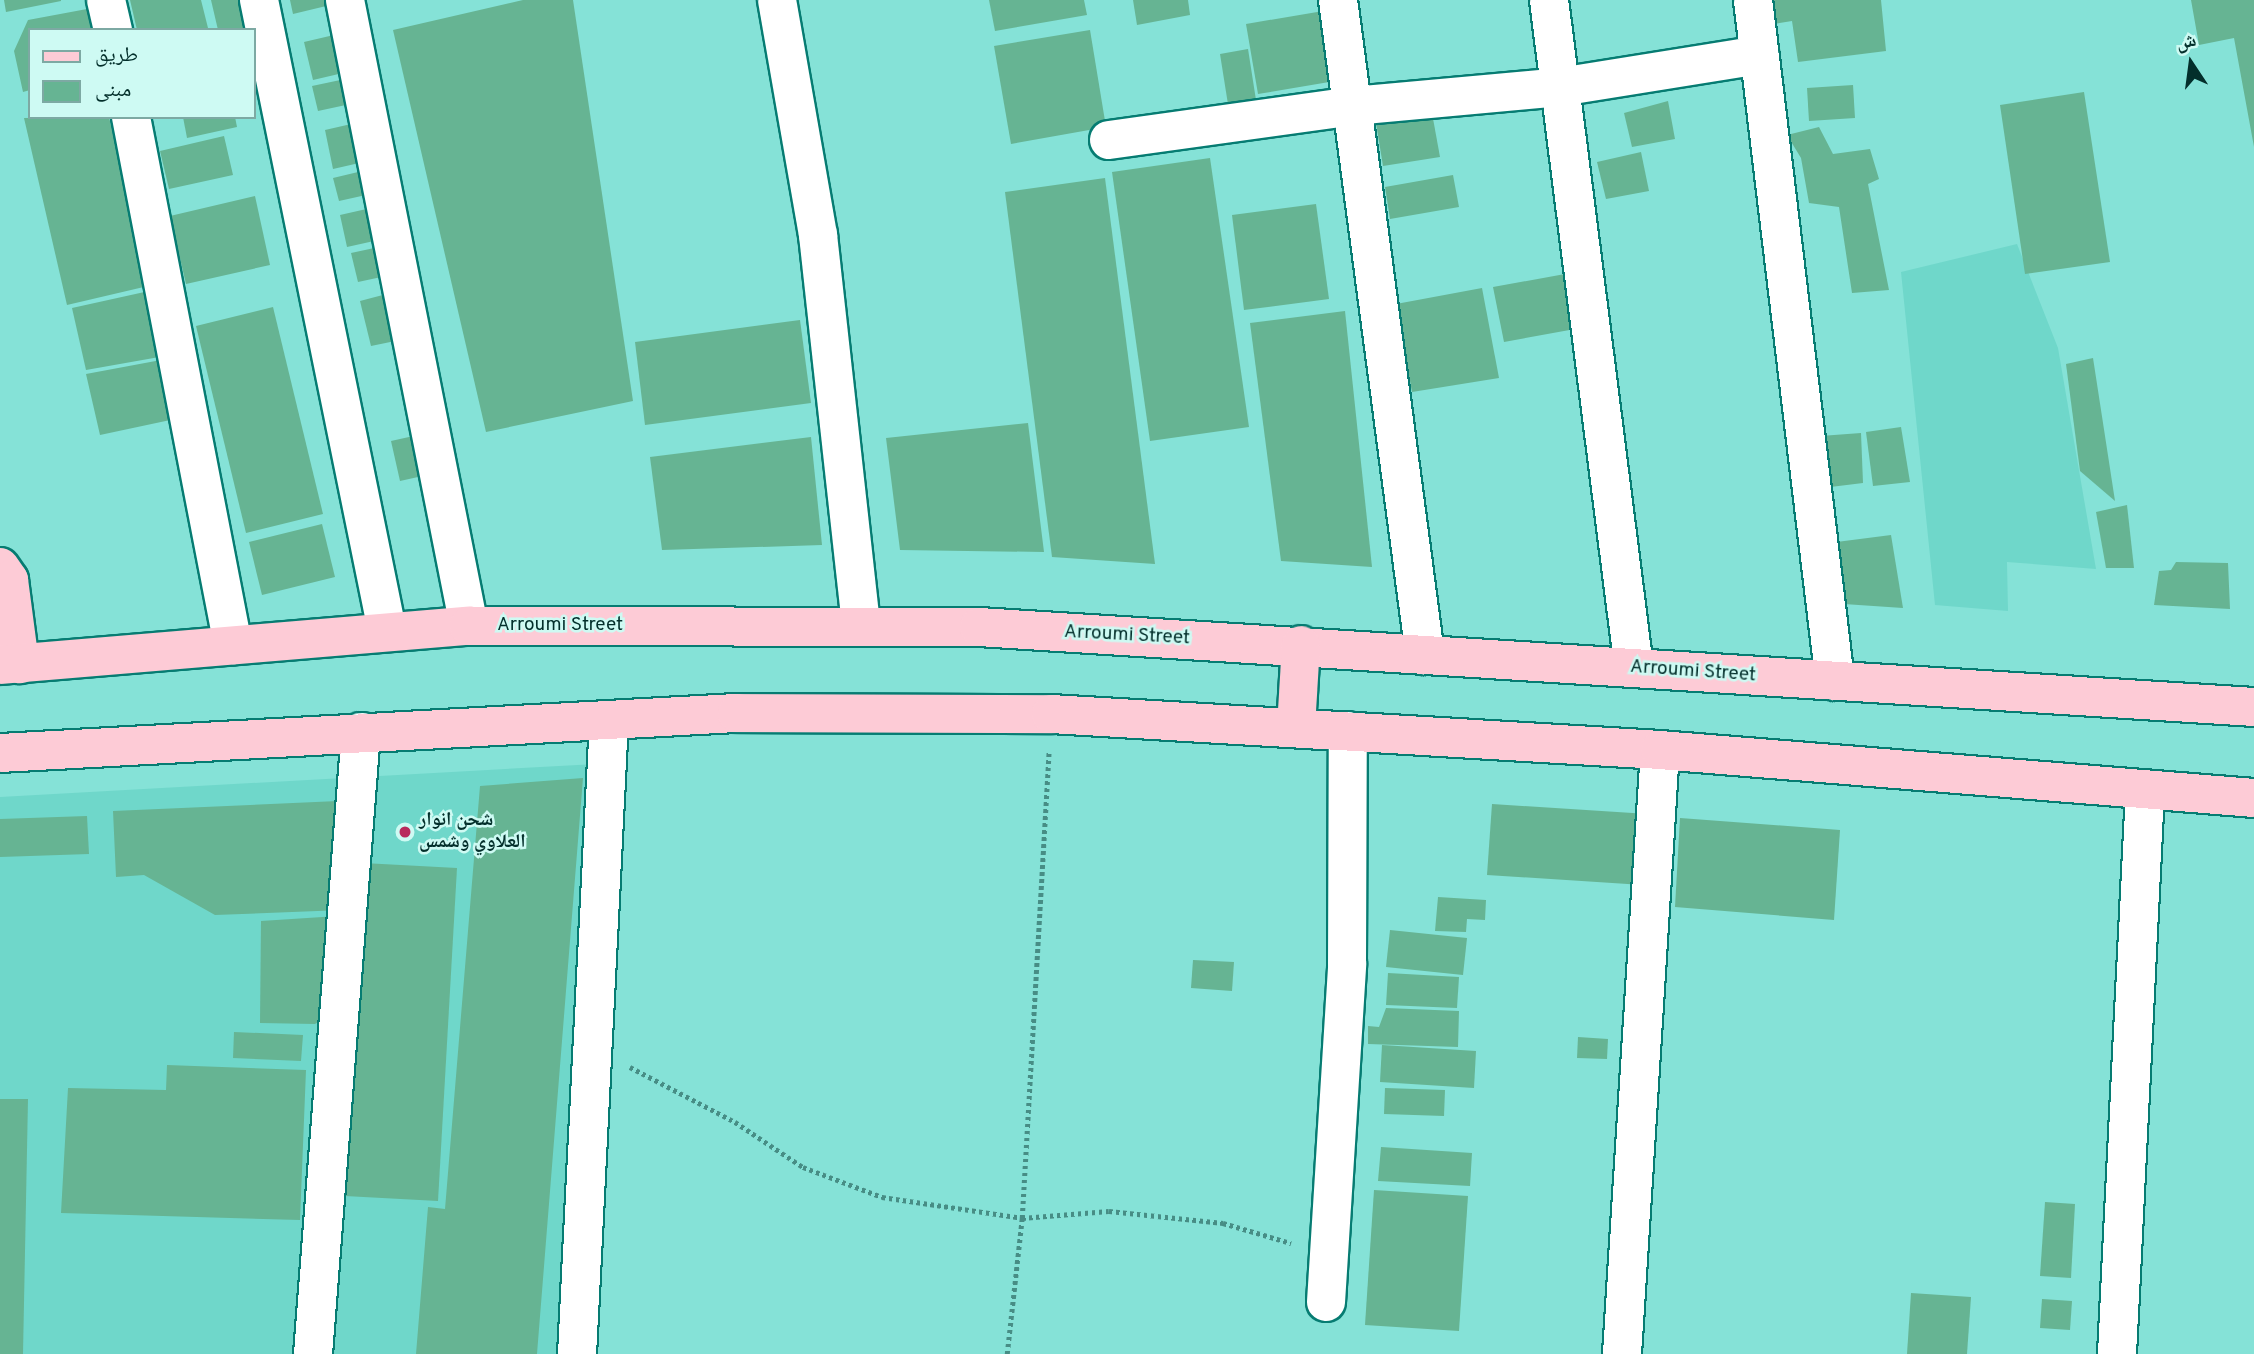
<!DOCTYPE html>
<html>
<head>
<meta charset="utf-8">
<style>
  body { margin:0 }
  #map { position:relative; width:2254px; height:1354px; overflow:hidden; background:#85e2d7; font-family:Overpass,"Noto Naskh Arabic",sans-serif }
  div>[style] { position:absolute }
  .built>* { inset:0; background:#6fd7ca }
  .building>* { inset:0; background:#66b493 }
  .path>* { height:4.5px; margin-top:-2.25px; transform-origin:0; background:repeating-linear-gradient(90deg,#478d85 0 3.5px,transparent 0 7px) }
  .roads { filter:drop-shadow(2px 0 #067c72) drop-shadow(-2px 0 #067c72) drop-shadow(0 2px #067c72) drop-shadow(0 -2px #067c72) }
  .minor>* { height:38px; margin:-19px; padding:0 19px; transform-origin:19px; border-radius:19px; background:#fff }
  .major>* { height:38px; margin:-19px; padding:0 19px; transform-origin:19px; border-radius:19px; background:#fdcbd6 }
  .dots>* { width:19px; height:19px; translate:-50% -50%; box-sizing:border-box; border:4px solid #cefaf3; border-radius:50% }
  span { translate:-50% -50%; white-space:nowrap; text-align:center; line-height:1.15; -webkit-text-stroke:5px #cefaf3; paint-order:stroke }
  .street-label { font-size:19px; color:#032f2b }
  .poi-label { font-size:19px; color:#032f2b; font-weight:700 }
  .left { translate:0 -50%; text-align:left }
  .legend { position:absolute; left:28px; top:28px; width:228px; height:91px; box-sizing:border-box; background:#cefaf3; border:2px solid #7da9a3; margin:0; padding:9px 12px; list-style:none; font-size:21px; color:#032f2b }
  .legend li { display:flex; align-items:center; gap:14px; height:35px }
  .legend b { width:35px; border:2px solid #7da9a3 }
  .north { position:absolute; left:2156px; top:28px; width:70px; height:70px; -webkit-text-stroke:5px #cefaf3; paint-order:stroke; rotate:347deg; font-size:19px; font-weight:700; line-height:28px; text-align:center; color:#032f2b }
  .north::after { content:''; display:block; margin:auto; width:24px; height:32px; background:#032f2b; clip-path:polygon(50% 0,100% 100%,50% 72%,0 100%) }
</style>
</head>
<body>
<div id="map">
  <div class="built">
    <div style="clip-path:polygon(2017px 244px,2058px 348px,2096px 569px,2007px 562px,2008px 611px,1935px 605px,1901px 272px)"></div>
    <div style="clip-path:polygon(596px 764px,558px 1354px,0 1354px,0 797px)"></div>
  </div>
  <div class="building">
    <div style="clip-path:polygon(4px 0,61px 0,61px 1px,6px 12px)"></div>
    <div style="clip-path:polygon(130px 0,201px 0,208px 28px,137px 30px)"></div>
    <div style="clip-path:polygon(211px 0,260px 0,250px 30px,218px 30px)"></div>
    <div style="clip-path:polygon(290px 0,347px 0,347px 1px,293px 14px)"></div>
    <div style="clip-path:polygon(523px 0,573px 0,633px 401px,486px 432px,393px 30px)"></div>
    <div style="clip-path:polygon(989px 0,1084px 0,1087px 15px,995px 31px)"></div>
    <div style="clip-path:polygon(1133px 0,1188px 0,1190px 15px,1137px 25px)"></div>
    <div style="clip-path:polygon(1765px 0,1881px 0,1886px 51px,1798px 62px,1792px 21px,1768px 25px)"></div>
    <div style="clip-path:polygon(2191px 0,2254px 0,2254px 147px,2234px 38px,2199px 45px)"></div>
    <div style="clip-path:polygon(87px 9px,91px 30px,30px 30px,30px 90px,23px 92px,14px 51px,28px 20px)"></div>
    <div style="clip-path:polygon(1335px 9px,1347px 79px,1258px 94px,1246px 24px)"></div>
    <div style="clip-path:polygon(1090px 30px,1106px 127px,1011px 144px,994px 46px)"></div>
    <div style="clip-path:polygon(351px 31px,360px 69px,313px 80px,304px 42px)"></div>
    <div style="clip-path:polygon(1248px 49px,1258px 113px,1230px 117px,1220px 54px)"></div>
    <div style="clip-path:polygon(364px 75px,369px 100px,318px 111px,312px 86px)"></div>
    <div style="clip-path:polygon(1853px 85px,1855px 118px,1809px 121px,1807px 88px)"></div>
    <div style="clip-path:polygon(2084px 92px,2110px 262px,2025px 274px,2000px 105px)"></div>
    <div style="clip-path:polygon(1668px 101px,1675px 139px,1632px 147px,1624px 113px)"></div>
    <div style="clip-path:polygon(1432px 113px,1440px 157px,1383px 166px,1376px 123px)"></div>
    <div style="clip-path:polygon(109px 117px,148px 286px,67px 305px,24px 118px)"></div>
    <div style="clip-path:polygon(183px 117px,235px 117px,237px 127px,187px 138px)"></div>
    <div style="clip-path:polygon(373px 119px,381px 158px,333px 169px,325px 130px)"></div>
    <div style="clip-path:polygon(1819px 127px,1833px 154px,1870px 149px,1879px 179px,1868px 184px,1889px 290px,1852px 293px,1839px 207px,1809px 203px,1801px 158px,1787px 135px)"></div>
    <div style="clip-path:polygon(224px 136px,233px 175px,169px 189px,160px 151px)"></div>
    <div style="clip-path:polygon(1641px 152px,1649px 191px,1606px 199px,1597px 162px)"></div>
    <div style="clip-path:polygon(1210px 158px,1249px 427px,1150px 441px,1112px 172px)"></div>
    <div style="clip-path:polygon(379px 167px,384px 191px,339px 201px,333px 178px)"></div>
    <div style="clip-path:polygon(1453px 175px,1459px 207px,1390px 219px,1385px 187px)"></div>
    <div style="clip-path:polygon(1105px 178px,1155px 564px,1052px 557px,1005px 192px)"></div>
    <div style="clip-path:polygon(255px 196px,270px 265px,186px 284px,170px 216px)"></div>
    <div style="clip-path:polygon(393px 203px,401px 235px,347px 247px,340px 215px)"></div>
    <div style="clip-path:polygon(1316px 204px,1329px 299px,1244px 310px,1232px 215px)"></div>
    <div style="clip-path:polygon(379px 247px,386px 276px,358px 282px,351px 253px)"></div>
    <div style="clip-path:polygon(1565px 274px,1575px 329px,1504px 342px,1493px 287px)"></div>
    <div style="clip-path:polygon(1482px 288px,1499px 378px,1412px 392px,1396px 304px)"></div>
    <div style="clip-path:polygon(149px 291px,165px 356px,86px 370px,72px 308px)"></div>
    <div style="clip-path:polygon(398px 291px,400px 340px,371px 346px,360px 301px)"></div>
    <div style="clip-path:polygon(273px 307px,323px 514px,246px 533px,196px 326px)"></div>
    <div style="clip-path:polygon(1345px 311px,1372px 567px,1281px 561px,1250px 323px)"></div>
    <div style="clip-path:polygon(800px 320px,811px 403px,645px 425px,635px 342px)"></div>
    <div style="clip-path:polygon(2093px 358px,2115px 501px,2080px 471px,2066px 364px)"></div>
    <div style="clip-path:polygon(161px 360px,175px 419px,100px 435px,86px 374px)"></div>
    <div style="clip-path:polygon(1028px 423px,1044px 552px,900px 550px,886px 438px)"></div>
    <div style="clip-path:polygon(1901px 427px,1910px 482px,1873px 486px,1866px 432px)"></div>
    <div style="clip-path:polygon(445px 429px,454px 469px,400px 481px,391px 441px)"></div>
    <div style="clip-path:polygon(1861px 433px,1863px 483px,1814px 489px,1807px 437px)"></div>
    <div style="clip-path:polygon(811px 437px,822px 545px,662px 550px,650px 457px)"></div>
    <div style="clip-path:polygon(2127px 505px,2134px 568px,2106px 568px,2096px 512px)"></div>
    <div style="clip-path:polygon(322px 524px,335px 577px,262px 595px,249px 542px)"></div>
    <div style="clip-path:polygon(1891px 535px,1903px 608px,1829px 603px,1821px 544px)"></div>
    <div style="clip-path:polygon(2176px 562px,2228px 563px,2230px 609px,2154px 605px,2159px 571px,2171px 570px)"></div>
    <div style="clip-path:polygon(583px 778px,537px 1354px,416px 1354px,428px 1207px,445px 1209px,480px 786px)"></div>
    <div style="clip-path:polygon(338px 801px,343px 910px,215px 915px,144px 875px,116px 877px,113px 811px)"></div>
    <div style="clip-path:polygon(1492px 804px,1648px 814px,1643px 885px,1487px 875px)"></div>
    <div style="clip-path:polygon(87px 816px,89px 854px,0 857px,0 819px)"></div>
    <div style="clip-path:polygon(1680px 818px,1840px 830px,1834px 920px,1675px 907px)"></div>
    <div style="clip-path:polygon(363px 863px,457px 868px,438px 1201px,345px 1196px)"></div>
    <div style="clip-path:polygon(1438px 897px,1486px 900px,1485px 920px,1467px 919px,1466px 932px,1435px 931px)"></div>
    <div style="clip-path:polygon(338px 916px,330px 1015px,315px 1024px,260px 1023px,261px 921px)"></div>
    <div style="clip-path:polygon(1390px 930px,1467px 938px,1463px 975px,1386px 967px)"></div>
    <div style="clip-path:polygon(1193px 960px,1234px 962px,1232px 991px,1191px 988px)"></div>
    <div style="clip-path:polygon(1388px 973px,1459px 977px,1457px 1008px,1386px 1005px)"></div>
    <div style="clip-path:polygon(1386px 1008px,1459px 1011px,1458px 1047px,1368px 1044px,1368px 1026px,1379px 1027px)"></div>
    <div style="clip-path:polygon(234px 1032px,303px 1035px,301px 1061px,233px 1058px)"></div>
    <div style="clip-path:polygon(1578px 1037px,1608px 1039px,1607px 1059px,1577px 1058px)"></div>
    <div style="clip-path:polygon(1382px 1045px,1476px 1051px,1474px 1088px,1380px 1082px)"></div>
    <div style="clip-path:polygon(167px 1065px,306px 1070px,300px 1220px,61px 1213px,68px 1088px,166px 1090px)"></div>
    <div style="clip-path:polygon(1385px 1088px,1445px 1090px,1444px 1116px,1384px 1114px)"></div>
    <div style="clip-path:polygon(0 1099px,28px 1099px,23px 1354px,0 1354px)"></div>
    <div style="clip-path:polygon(1381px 1147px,1472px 1153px,1470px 1186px,1378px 1181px)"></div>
    <div style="clip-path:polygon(1374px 1190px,1468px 1196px,1459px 1331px,1365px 1325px)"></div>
    <div style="clip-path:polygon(2045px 1202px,2075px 1204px,2071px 1278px,2040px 1276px)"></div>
    <div style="clip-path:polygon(1911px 1293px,1971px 1297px,1967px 1354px,1907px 1354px)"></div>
    <div style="clip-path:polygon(2042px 1299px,2072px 1301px,2070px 1330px,2040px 1328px)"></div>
  </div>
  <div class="path">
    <div style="left:630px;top:1067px;width:119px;rotate:27.6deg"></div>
    <div style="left:735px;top:1122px;width:82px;rotate:33.5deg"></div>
    <div style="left:803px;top:1167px;width:85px;rotate:20.8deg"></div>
    <div style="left:882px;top:1197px;width:142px;rotate:8.5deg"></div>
    <div style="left:1022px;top:1218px;width:87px;rotate:-4.6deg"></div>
    <div style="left:1109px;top:1211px;width:115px;rotate:6deg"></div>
    <div style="left:1223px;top:1223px;width:71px;rotate:16.4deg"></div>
    <div style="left:1007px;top:1354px;width:137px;rotate:-83.7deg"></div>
    <div style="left:1022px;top:1218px;width:468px;rotate:-86.7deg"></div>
  </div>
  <div class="roads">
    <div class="minor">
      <div style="left:106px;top:0;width:31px;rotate:77deg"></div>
      <div style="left:259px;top:0;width:643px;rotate:78.52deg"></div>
      <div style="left:345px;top:0;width:638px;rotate:78.8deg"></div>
      <div style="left:777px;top:0;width:239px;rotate:80.1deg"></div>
      <div style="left:818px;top:235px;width:393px;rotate:83.7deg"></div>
      <div style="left:1338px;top:0;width:661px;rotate:82.43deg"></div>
      <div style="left:1549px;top:0;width:673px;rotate:82.75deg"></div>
      <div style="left:1753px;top:0;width:686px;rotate:83.13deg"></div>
      <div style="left:131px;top:117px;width:538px;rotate:79.07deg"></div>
      <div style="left:1109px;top:140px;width:246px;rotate:-7.9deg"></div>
      <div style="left:1353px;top:106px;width:208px;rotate:-5.2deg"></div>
      <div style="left:1560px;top:87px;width:202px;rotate:-9.1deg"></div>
      <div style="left:1326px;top:1302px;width:339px;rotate:-86.4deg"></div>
      <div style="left:1347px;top:964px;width:233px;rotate:-89.8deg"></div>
      <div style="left:313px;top:1354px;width:624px;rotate:-85.59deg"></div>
      <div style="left:577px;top:1354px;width:635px;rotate:-87.11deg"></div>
      <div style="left:1622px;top:1354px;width:605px;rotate:-86.4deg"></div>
      <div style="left:2117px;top:1354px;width:563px;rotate:-87.15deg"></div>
    </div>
    <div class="major">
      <div style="left:0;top:567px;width:16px;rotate:55deg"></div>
      <div style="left:9px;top:580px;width:85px;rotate:82.5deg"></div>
      <div style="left:0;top:665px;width:471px;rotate:-4.8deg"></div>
      <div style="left:469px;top:626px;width:510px;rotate:0.11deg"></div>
      <div style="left:979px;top:627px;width:1278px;rotate:3.59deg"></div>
      <div style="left:1296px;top:728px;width:83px;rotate:-86.6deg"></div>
      <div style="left:0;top:753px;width:738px;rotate:-3.11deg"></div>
      <div style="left:737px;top:713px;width:314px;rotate:0.2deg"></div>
      <div style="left:1051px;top:714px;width:610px;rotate:3.38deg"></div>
      <div style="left:1660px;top:750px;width:596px;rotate:4.62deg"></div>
    </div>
  </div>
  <div class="dots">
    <div style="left:405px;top:832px;background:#b82a5c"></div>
  </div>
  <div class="street-label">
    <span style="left:560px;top:626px">Arroumi Street</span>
    <span style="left:1127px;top:636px;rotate:3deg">Arroumi Street</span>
    <span style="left:1693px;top:672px;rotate:4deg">Arroumi Street</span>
  </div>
  <div class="poi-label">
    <span class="left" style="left:419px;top:832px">شحن انوار<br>العلاوي وشمس</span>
  </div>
  <ul class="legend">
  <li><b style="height:9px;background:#fdcbd6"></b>طريق</li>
  <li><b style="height:19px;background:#66b493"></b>مبنى</li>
  </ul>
  <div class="north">ش</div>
</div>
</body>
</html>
